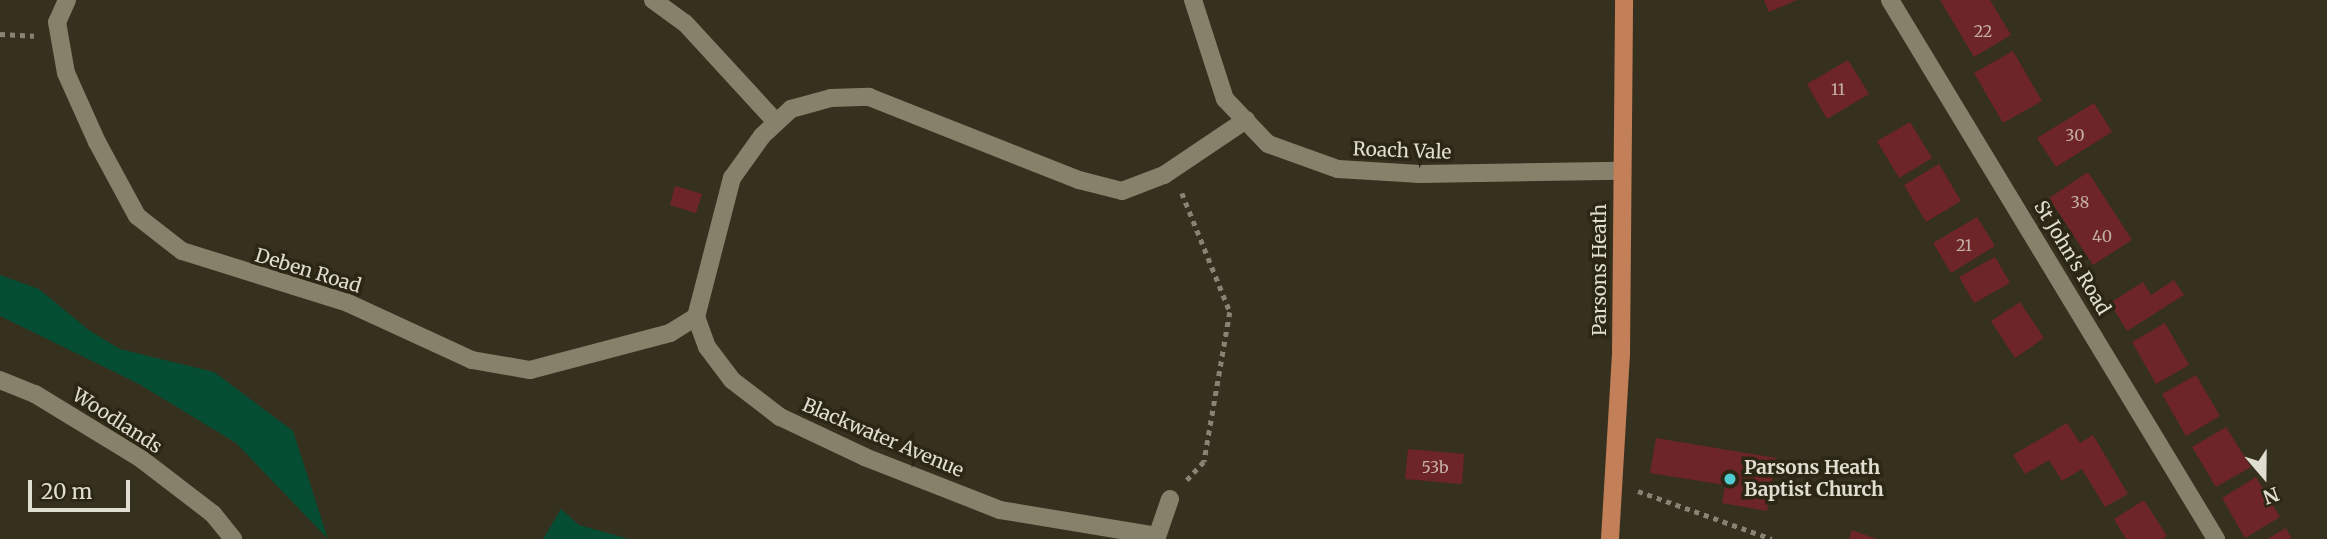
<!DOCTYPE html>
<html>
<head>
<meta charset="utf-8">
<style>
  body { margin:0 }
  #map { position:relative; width:2327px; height:539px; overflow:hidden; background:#36301e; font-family:Merriweather,serif }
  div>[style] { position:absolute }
  .green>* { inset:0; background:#054d33 }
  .building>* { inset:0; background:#6e2527 }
  .path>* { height:4.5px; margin-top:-2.25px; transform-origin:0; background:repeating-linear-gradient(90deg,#888374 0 5px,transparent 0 10px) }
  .street>* { height:18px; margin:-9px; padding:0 9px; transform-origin:9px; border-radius:9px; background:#87806b }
  .secondary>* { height:18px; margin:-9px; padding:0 9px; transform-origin:9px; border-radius:9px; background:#87806b }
  .primary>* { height:18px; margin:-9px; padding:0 9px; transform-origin:9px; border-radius:9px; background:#c27f58 }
  .dots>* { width:19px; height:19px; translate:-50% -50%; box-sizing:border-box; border:4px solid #2c2614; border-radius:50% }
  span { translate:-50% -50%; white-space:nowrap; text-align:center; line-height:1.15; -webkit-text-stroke:7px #2c2614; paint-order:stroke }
  .number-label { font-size:16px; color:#c4afa6 }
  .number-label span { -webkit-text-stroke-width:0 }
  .street-label { font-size:19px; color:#e0ddd1 }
  .poi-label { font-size:19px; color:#e0ddd1; font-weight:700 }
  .left { translate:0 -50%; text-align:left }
  .north { position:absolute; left:2229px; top:441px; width:70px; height:70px; -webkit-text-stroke:5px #2c2614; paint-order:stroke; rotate:160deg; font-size:19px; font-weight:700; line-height:28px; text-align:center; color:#e0ddd1 }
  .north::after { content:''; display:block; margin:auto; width:24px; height:32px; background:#e0ddd1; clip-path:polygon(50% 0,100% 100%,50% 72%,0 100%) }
  .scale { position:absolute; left:28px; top:480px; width:102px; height:32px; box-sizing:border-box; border:4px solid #e0ddd1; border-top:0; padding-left:9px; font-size:21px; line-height:24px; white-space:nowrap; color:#e0ddd1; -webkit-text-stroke:5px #2c2614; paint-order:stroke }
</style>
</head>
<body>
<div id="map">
  <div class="green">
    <div style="clip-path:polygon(0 275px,39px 289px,90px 331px,120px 349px,214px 372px,293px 431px,328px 539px,236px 443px,139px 384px,0 316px)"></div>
    <div style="clip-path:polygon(561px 509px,579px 525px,629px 539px,543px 539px)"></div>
  </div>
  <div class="building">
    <div style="clip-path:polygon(1764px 0,1797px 0,1769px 12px)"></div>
    <div style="clip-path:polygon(1940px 0,1990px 0,2011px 35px,1974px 57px)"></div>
    <div style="clip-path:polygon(2013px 51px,2042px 101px,2003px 123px,1974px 73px)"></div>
    <div style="clip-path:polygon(1848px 60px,1869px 94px,1827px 119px,1807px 84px)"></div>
    <div style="clip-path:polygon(2094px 103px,2112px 132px,2056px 167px,2037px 138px)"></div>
    <div style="clip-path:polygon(1910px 122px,1932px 158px,1899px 178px,1877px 141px)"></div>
    <div style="clip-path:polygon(1939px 164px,1961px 201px,1926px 222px,1904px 185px)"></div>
    <div style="clip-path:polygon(2088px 172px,2132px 240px,2093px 265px,2049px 198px)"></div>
    <div style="clip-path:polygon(675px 186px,702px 194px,696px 213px,670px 205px)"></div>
    <div style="clip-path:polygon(1977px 217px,1995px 246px,1951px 273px,1933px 243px)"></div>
    <div style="clip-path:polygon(1995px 257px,2010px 283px,1974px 303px,1959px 277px)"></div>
    <div style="clip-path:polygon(2174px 280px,2184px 295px,2127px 331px,2110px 303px,2143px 282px,2151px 295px)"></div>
    <div style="clip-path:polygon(2020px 302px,2044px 338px,2015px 358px,1991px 321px)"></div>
    <div style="clip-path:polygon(2165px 323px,2189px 365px,2156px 384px,2132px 342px)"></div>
    <div style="clip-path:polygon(2196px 375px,2220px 416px,2186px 436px,2162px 394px)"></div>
    <div style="clip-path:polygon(2067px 423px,2080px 443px,2093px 435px,2128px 494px,2105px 507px,2082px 469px,2062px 481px,2049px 460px,2025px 474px,2013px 455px)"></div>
    <div style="clip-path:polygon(2226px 427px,2251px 467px,2216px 487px,2192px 447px)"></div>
    <div style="clip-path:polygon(1656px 438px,1776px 458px,1767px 511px,1722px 503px,1725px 485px,1650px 473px)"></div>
    <div style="clip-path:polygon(1408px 449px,1464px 454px,1462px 484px,1405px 479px)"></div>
    <div style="clip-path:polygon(2256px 477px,2280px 517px,2245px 538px,2222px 498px)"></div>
    <div style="clip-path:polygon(2144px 500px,2167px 536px,2163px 539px,2126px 539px,2114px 519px)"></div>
    <div style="clip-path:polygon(2286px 528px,2292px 539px,2267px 539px)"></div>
    <div style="clip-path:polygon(1852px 530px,1877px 539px,1849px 539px)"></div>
  </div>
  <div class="path">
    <div style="left:0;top:34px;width:34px;rotate:3deg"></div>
    <div style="left:1182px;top:193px;width:128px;rotate:68deg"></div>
    <div style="left:1230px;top:312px;width:152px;rotate:99.8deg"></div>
    <div style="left:1204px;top:462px;width:26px;rotate:133deg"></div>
    <div style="left:1638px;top:491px;width:142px;rotate:19.7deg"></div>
  </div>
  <div class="street">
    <div style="left:67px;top:0;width:24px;rotate:114deg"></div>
    <div style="left:57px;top:22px;width:52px;rotate:80deg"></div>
    <div style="left:66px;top:73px;width:76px;rotate:65.8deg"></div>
    <div style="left:97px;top:142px;width:84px;rotate:61.6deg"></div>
    <div style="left:137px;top:216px;width:57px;rotate:37.9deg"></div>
    <div style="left:182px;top:251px;width:174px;rotate:17.4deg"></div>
    <div style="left:348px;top:303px;width:136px;rotate:24.7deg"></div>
    <div style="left:472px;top:360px;width:59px;rotate:9.8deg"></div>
    <div style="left:530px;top:370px;width:145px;rotate:-14.8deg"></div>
    <div style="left:670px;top:333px;width:31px;rotate:-32deg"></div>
    <div style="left:653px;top:0;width:39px;rotate:36deg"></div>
    <div style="left:685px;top:23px;width:134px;rotate:47.4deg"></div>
    <div style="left:1193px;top:0;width:104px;rotate:72.1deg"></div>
    <div style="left:1225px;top:99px;width:62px;rotate:46.3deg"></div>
    <div style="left:1268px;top:144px;width:74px;rotate:19.7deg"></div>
    <div style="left:1338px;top:169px;width:82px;rotate:3.5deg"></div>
    <div style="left:1420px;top:174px;width:200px;rotate:-0.9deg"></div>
    <div style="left:0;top:380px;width:38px;rotate:22deg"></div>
    <div style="left:35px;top:394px;width:123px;rotate:31.4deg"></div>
    <div style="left:140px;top:458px;width:92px;rotate:37.5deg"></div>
    <div style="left:213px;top:514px;width:32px;rotate:51deg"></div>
    <div style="left:1170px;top:499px;width:39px;rotate:109deg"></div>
    <div style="left:1157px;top:536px;width:159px;rotate:-170.6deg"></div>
    <div style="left:1000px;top:510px;width:145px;rotate:-158.6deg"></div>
    <div style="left:865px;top:457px;width:94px;rotate:-154.8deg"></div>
    <div style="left:780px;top:417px;width:61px;rotate:-142.4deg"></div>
    <div style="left:732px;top:380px;width:41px;rotate:-127.1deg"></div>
    <div style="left:707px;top:347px;width:32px;rotate:-110deg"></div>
    <div style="left:696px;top:317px;width:144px;rotate:-75.5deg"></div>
    <div style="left:732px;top:178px;width:52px;rotate:-54.5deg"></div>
    <div style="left:762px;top:136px;width:40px;rotate:-43deg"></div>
    <div style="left:791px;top:109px;width:41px;rotate:-15.4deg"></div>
    <div style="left:831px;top:98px;width:38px;rotate:-2deg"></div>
    <div style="left:869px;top:97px;width:226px;rotate:21.6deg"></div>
    <div style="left:1079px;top:180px;width:44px;rotate:14.3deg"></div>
    <div style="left:1122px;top:191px;width:45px;rotate:-20.9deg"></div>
    <div style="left:1164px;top:175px;width:99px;rotate:-33.9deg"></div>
  </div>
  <div class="secondary">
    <div style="left:1890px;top:0;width:630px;rotate:58.83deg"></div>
  </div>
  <div class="primary">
    <div style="left:1610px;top:539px;width:184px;rotate:-86.6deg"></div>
    <div style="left:1621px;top:355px;width:355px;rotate:-89.5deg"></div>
  </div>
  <div class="dots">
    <div style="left:1730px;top:479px;background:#51ccd3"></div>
  </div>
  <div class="number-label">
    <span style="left:1983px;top:31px">22</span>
    <span style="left:1838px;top:89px">11</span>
    <span style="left:2075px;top:135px">30</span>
    <span style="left:2080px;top:202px">38</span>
    <span style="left:2102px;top:236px">40</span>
    <span style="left:1964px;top:245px">21</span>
    <span style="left:1435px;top:467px">53b</span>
  </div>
  <div class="street-label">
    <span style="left:1402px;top:151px;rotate:2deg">Roach Vale</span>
    <span style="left:2072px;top:258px;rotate:59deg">St John's Road</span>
    <span style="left:1600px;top:270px;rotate:-90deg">Parsons Heath</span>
    <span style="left:308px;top:271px;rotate:17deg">Deben Road</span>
    <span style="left:117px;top:421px;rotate:33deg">Woodlands</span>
    <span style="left:883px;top:438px;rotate:23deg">Blackwater Avenue</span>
  </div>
  <div class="poi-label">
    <span class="left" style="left:1744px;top:479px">Parsons Heath<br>Baptist Church</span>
  </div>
  <div class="north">N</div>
  <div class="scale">20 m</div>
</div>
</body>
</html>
